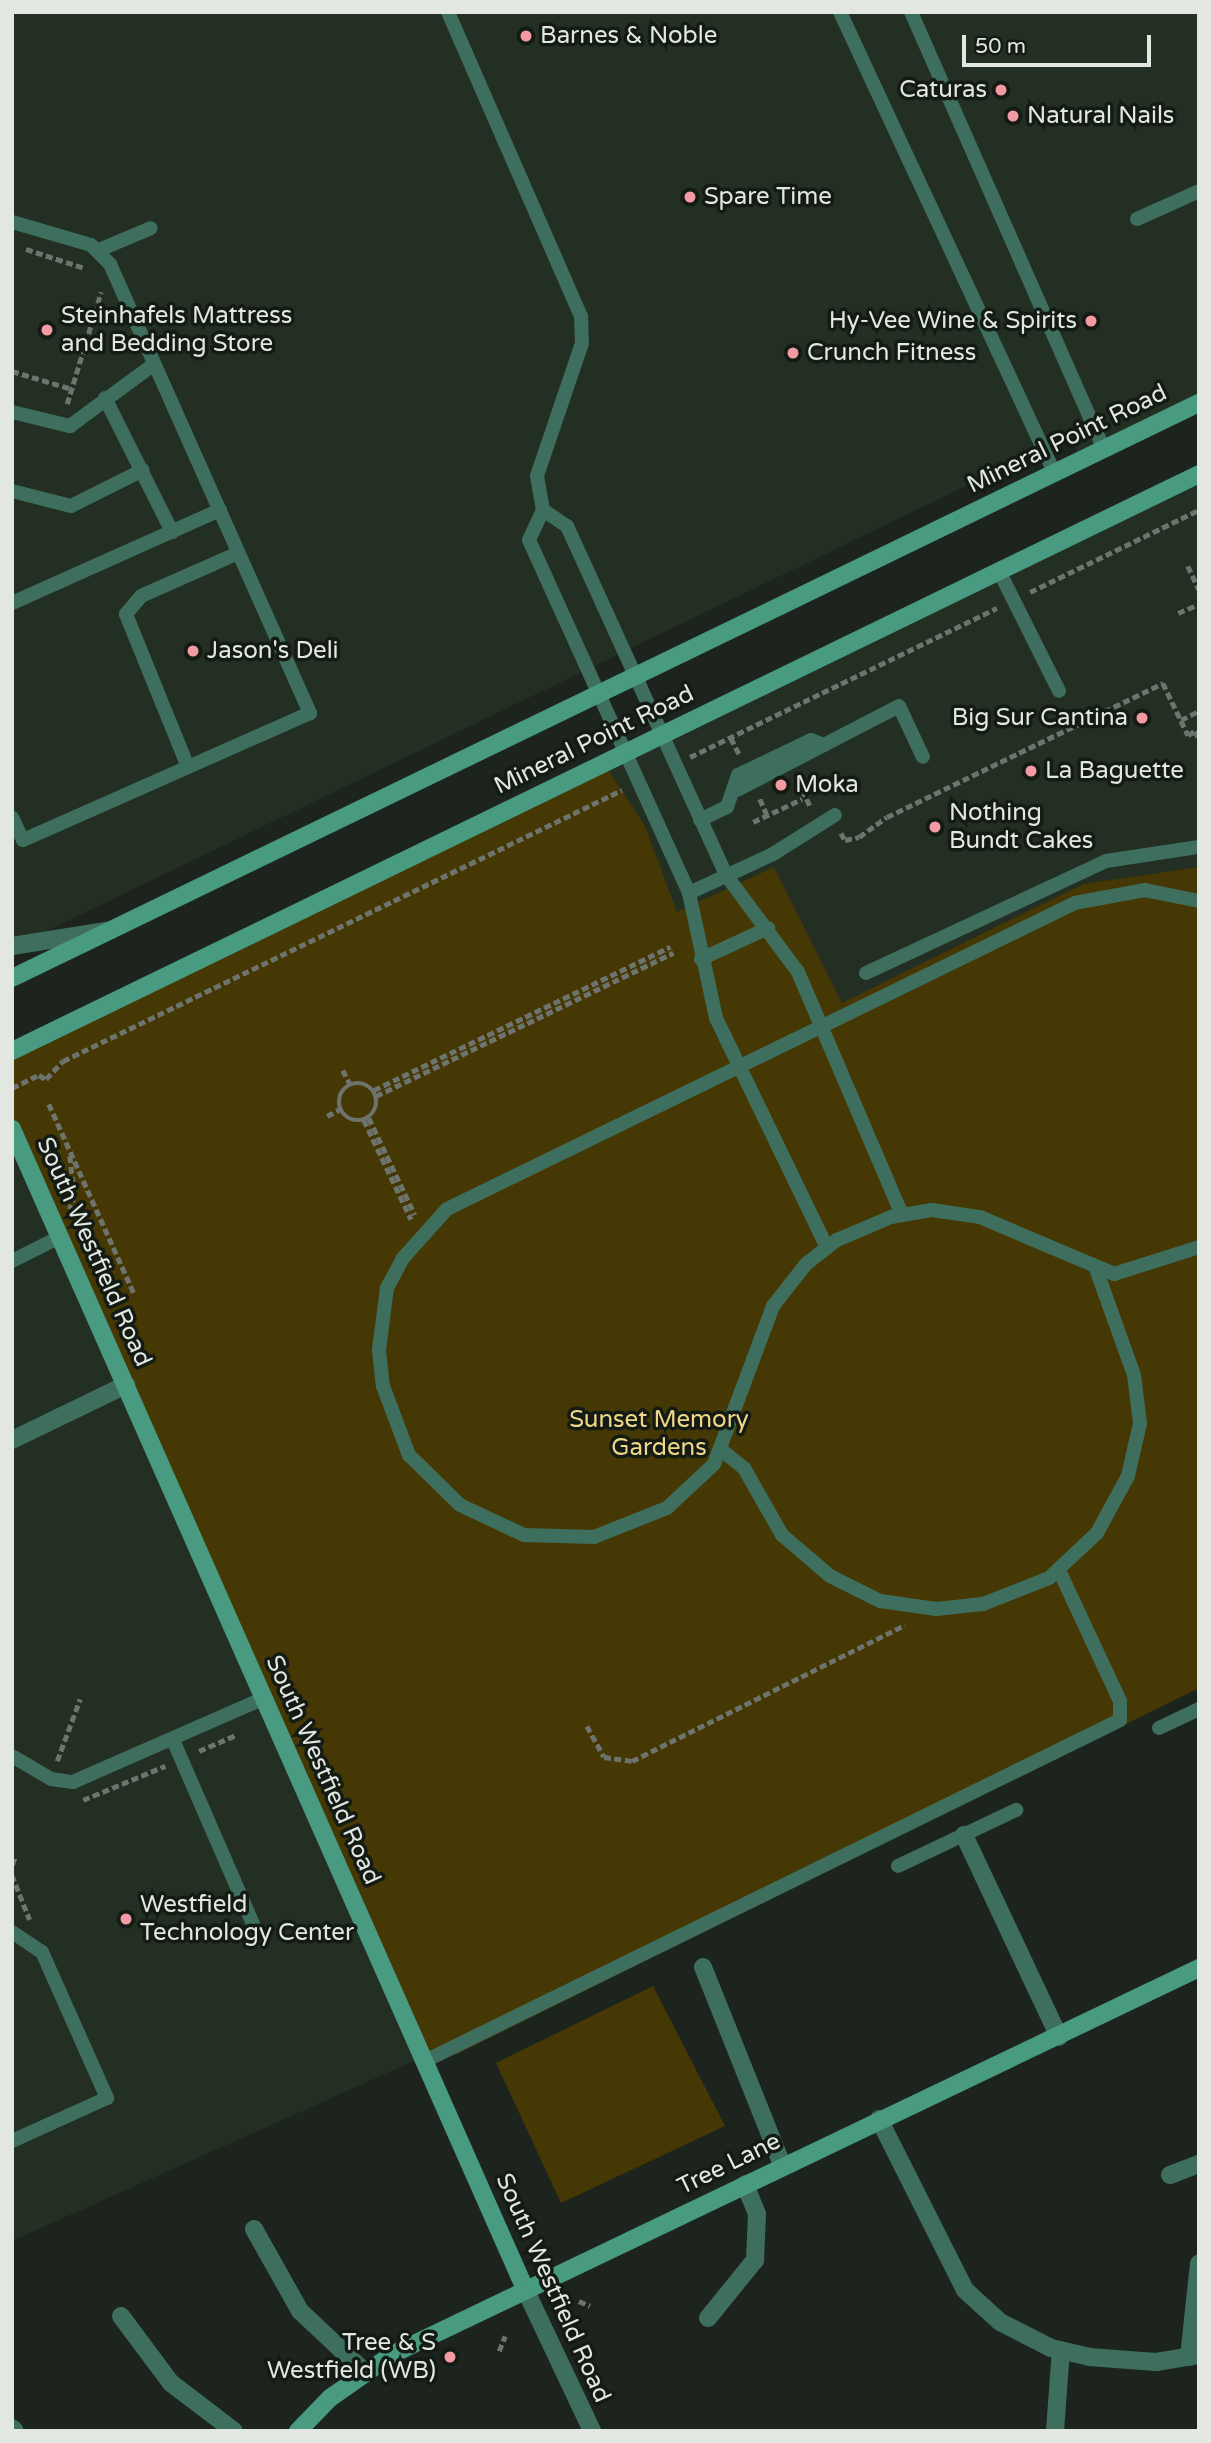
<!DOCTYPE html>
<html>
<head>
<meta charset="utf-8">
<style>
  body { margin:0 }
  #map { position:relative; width:1211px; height:2443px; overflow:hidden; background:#1d241d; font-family:"Varela Round",sans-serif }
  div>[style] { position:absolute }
  .built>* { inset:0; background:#232f23 }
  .green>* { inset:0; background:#463804 }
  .path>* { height:4.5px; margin-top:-2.25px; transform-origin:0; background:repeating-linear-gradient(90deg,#6d736d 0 7px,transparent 0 10.5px) }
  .path>.ring { margin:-2.25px; padding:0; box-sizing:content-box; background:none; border:4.5px solid #6d736d; border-radius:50% }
  .lane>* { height:14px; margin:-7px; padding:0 7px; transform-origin:7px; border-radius:7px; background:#3e6f5e }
  .street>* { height:18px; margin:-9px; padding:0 9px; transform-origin:9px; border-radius:9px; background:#3e6f5e }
  .secondary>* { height:18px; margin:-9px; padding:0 9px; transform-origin:9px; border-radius:9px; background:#489a80 }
  .dots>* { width:19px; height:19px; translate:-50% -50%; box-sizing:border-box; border:4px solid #141b14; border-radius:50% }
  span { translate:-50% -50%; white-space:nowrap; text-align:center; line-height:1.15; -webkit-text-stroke:7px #141b14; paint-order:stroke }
  .poi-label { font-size:24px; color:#e2e7e2 }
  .left { translate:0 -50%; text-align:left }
  .right { translate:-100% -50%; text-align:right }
  .street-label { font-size:24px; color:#e2e7e2 }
  .park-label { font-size:24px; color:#f0d787 }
  .frame { position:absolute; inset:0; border:14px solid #e2e7e2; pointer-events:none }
  .scale { position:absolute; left:962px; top:35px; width:189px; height:32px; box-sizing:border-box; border:4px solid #e2e7e2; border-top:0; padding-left:9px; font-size:21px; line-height:24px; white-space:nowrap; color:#e2e7e2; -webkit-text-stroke:5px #141b14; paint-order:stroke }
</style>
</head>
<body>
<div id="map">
  <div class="built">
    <div style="clip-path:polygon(12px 12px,1199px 12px,1199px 403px,1081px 459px,1069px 436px,12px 948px)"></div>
    <div style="clip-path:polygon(1199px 474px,1199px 867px,1083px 884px,842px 1003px,774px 868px,677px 913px,645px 826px,603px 762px)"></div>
    <div style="clip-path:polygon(12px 1129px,423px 2057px,12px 2241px)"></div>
  </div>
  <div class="green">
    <div style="clip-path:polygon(603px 762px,645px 826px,677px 912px,774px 867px,842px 1003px,1083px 884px,1199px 867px,1199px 1688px,457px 2054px,423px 2057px,12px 1129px,12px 1051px)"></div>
    <div style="clip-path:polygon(653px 1986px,725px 2126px,561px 2203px,496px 2063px)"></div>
  </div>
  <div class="path">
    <div style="left:26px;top:249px;width:62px;rotate:17.9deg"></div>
    <div style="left:12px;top:371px;width:63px;rotate:16.7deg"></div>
    <div style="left:67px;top:404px;width:117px;rotate:-73.1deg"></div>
    <div style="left:1188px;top:566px;width:26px;rotate:65deg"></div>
    <div style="left:1030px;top:592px;width:188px;rotate:-25.9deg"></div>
    <div style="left:1178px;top:613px;width:23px;rotate:-23deg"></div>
    <div style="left:1063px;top:709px;width:20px;rotate:63deg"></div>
    <div style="left:1181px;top:720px;width:20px;rotate:-27deg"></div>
    <div style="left:731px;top:738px;width:20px;rotate:63deg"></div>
    <div style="left:690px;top:757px;width:341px;rotate:-25.9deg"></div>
    <div style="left:798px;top:780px;width:31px;rotate:65deg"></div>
    <div style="left:760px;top:799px;width:17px;rotate:66deg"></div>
    <div style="left:753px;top:822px;width:54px;rotate:-25.1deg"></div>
    <div style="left:841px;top:833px;width:8px;rotate:60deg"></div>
    <div style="left:845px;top:840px;width:14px;rotate:-12deg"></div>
    <div style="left:859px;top:837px;width:34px;rotate:-36deg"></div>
    <div style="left:887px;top:817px;width:307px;rotate:-25.9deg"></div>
    <div style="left:1163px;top:683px;width:58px;rotate:64.3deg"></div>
    <div style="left:1188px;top:735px;width:8px;rotate:-30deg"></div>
    <div style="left:1195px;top:731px;width:9px;rotate:63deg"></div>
    <div style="left:343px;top:1070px;width:16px;rotate:63deg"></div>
    <div class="ring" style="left:339px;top:1083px;width:33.5px;height:33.5px"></div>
    <div style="left:12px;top:1088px;width:30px;rotate:-26deg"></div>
    <div style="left:39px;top:1075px;width:8px;rotate:30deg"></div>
    <div style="left:46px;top:1079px;width:25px;rotate:-47deg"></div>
    <div style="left:63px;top:1061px;width:621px;rotate:-25.86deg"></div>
    <div style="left:374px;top:1090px;width:329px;rotate:-25.8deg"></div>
    <div style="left:376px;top:1096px;width:330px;rotate:-25.7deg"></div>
    <div style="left:49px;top:1104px;width:209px;rotate:65.8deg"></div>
    <div style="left:327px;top:1116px;width:15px;rotate:-28deg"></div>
    <div style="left:369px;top:1118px;width:107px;rotate:64.6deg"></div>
    <div style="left:364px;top:1120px;width:110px;rotate:64.6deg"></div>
    <div style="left:70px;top:1156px;width:39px;rotate:83deg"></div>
    <div style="left:75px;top:1195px;width:15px;rotate:110deg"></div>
    <div style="left:587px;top:1726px;width:35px;rotate:61deg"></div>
    <div style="left:604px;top:1757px;width:28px;rotate:8deg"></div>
    <div style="left:632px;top:1761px;width:305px;rotate:-26.5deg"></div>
    <div style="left:199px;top:1751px;width:40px;rotate:-23.4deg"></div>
    <div style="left:57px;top:1761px;width:66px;rotate:-69.6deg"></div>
    <div style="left:83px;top:1800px;width:89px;rotate:-22.5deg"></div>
    <div style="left:12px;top:1865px;width:9px;rotate:-69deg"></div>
    <div style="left:12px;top:1875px;width:48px;rotate:68.2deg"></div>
    <div style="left:579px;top:2301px;width:12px;rotate:24deg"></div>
    <div style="left:499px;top:2351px;width:16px;rotate:-68deg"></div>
  </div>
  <div class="lane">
    <div style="left:448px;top:12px;width:332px;rotate:66.4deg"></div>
    <div style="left:581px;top:316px;width:27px;rotate:88deg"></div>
    <div style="left:582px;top:343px;width:140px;rotate:108.7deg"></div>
    <div style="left:537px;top:476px;width:35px;rotate:80deg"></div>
    <div style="left:543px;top:510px;width:29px;rotate:34deg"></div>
    <div style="left:567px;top:526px;width:384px;rotate:65.5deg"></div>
    <div style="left:726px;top:875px;width:121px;rotate:53.4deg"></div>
    <div style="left:798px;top:972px;width:264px;rotate:66.8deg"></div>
    <div style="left:840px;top:12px;width:507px;rotate:65.05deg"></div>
    <div style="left:911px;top:12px;width:476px;rotate:66.2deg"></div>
    <div style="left:1137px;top:219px;width:68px;rotate:-24.3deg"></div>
    <div style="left:12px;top:222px;width:82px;rotate:16.2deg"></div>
    <div style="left:91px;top:245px;width:27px;rotate:45deg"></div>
    <div style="left:110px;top:264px;width:492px;rotate:66deg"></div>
    <div style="left:310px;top:713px;width:314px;rotate:156.1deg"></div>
    <div style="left:23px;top:840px;width:25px;rotate:-116deg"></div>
    <div style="left:99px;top:250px;width:56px;rotate:-22.9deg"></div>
    <div style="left:105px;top:398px;width:150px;rotate:63.4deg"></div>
    <div style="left:12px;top:412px;width:60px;rotate:13.6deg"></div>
    <div style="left:70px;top:426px;width:104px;rotate:-36.4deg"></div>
    <div style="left:12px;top:491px;width:61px;rotate:14.3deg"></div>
    <div style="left:71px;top:506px;width:80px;rotate:-26.6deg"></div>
    <div style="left:543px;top:510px;width:33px;rotate:115deg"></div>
    <div style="left:529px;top:540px;width:388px;rotate:65.6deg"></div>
    <div style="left:689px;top:893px;width:128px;rotate:77.8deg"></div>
    <div style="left:716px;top:1018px;width:255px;rotate:64.2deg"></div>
    <div style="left:999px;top:571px;width:134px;rotate:63.4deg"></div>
    <div style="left:12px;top:603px;width:228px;rotate:-24.1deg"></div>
    <div style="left:188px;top:767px;width:165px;rotate:-112.1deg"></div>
    <div style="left:126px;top:614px;width:23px;rotate:-50deg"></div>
    <div style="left:141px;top:596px;width:106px;rotate:-23.9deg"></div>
    <div style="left:737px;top:790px;width:182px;rotate:-27.4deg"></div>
    <div style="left:899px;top:706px;width:56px;rotate:64.8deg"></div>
    <div style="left:700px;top:820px;width:30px;rotate:-26deg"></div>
    <div style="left:727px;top:807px;width:34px;rotate:-71deg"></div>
    <div style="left:738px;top:775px;width:81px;rotate:-25.6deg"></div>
    <div style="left:811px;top:740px;width:14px;rotate:21deg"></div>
    <div style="left:689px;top:893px;width:93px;rotate:-24.9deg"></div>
    <div style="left:773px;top:854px;width:73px;rotate:-32.2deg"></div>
    <div style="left:1199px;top:901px;width:55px;rotate:-168.5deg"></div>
    <div style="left:1145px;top:890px;width:71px;rotate:169.5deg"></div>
    <div style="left:1075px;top:903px;width:699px;rotate:154.02deg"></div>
    <div style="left:447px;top:1209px;width:66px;rotate:131.9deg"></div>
    <div style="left:403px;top:1258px;width:34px;rotate:118deg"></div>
    <div style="left:387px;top:1288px;width:63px;rotate:97.4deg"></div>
    <div style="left:379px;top:1350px;width:36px;rotate:84deg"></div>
    <div style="left:383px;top:1386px;width:74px;rotate:69.4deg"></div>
    <div style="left:409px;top:1455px;width:71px;rotate:44.4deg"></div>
    <div style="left:460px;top:1505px;width:71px;rotate:25.1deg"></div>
    <div style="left:524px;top:1535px;width:70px;rotate:1.6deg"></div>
    <div style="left:594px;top:1537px;width:79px;rotate:-21.7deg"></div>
    <div style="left:667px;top:1508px;width:64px;rotate:-43.1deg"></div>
    <div style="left:714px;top:1464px;width:169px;rotate:-69.5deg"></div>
    <div style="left:773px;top:1306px;width:53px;rotate:-51.8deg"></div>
    <div style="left:806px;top:1264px;width:39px;rotate:-38deg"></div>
    <div style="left:837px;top:1240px;width:59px;rotate:-23.1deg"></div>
    <div style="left:891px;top:1217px;width:42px;rotate:-9.7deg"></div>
    <div style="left:932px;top:1210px;width:49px;rotate:8.3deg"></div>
    <div style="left:980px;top:1217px;width:146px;rotate:23deg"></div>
    <div style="left:1114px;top:1274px;width:89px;rotate:-17.6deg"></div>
    <div style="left:701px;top:959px;width:74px;rotate:-24.8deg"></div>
    <div style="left:866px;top:973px;width:265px;rotate:-25deg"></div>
    <div style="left:1106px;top:861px;width:94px;rotate:-8.6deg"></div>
    <div style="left:12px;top:1261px;width:54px;rotate:-26.6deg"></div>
    <div style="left:724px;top:1452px;width:26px;rotate:39deg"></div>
    <div style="left:744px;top:1468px;width:77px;rotate:60.4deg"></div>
    <div style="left:782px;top:1535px;width:63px;rotate:40.5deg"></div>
    <div style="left:830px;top:1576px;width:56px;rotate:26.6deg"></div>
    <div style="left:880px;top:1601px;width:57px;rotate:8.1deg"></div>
    <div style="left:936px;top:1609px;width:47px;rotate:-6.1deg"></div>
    <div style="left:983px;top:1604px;width:71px;rotate:-21.5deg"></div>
    <div style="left:1049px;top:1578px;width:66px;rotate:-43.2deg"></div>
    <div style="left:1097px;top:1533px;width:65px;rotate:-61.5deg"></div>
    <div style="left:1128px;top:1476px;width:54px;rotate:-77.2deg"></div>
    <div style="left:1140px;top:1423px;width:48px;rotate:-97.1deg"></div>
    <div style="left:1134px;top:1375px;width:113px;rotate:-109.7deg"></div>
    <div style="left:1159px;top:1728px;width:44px;rotate:-25.4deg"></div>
    <div style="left:173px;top:1740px;width:218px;rotate:66.5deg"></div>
    <div style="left:12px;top:1756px;width:45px;rotate:30.5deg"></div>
    <div style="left:51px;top:1779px;width:22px;rotate:8deg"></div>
    <div style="left:73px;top:1782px;width:209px;rotate:-23.7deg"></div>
    <div style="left:898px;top:1866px;width:131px;rotate:-25.4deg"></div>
    <div style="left:12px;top:1932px;width:36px;rotate:34deg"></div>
    <div style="left:42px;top:1952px;width:160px;rotate:66deg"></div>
    <div style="left:107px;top:2098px;width:104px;rotate:155.6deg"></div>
    <div style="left:425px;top:2061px;width:774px;rotate:-26.13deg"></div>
    <div style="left:1120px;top:1720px;width:19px;rotate:-90deg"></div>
    <div style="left:1120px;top:1701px;width:145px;rotate:-115deg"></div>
  </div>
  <div class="street">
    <div style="left:12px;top:946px;width:100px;rotate:-9.2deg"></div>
    <div style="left:12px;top:1440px;width:127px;rotate:-25.8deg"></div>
    <div style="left:964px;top:1835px;width:223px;rotate:64.8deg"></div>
    <div style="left:703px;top:1967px;width:213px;rotate:68.2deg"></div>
    <div style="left:879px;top:2119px;width:191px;rotate:63.3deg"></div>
    <div style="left:965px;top:2290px;width:47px;rotate:42.4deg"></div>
    <div style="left:1000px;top:2322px;width:57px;rotate:27deg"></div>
    <div style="left:1051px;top:2348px;width:39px;rotate:13deg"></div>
    <div style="left:1089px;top:2357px;width:67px;rotate:4.3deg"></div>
    <div style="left:1156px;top:2362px;width:44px;rotate:-9.2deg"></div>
    <div style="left:1170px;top:2175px;width:31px;rotate:-21deg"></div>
    <div style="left:254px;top:2229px;width:94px;rotate:60.7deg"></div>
    <div style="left:300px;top:2311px;width:88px;rotate:43.2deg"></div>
    <div style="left:525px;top:2289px;width:157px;rotate:64.7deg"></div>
    <div style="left:121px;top:2316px;width:84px;rotate:53.3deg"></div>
    <div style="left:171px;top:2383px;width:79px;rotate:37.3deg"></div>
    <div style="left:708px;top:2318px;width:75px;rotate:-51deg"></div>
    <div style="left:755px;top:2260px;width:46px;rotate:-87.5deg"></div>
    <div style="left:757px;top:2214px;width:32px;rotate:-112deg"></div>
    <div style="left:1189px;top:2357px;width:94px;rotate:-83.9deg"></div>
    <div style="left:12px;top:2428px;width:4px;rotate:45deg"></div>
    <div style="left:1055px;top:2431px;width:81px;rotate:-85.8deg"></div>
  </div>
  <div class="secondary">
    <div style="left:12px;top:978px;width:1319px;rotate:-25.85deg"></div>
    <div style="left:12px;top:1051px;width:1320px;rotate:-25.92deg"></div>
    <div style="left:12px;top:1129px;width:1268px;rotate:66.14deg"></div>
    <div style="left:298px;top:2431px;width:46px;rotate:-45.9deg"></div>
    <div style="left:330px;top:2398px;width:77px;rotate:-34.9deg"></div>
    <div style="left:393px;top:2354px;width:894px;rotate:-25.59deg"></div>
  </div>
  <div class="dots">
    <div style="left:526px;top:36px;background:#f49aa2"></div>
    <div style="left:1001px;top:90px;background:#f49aa2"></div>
    <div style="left:1013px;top:116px;background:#f49aa2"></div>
    <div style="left:690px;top:197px;background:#f49aa2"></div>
    <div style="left:1091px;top:321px;background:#f49aa2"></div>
    <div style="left:47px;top:330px;background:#f49aa2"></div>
    <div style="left:793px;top:353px;background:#f49aa2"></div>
    <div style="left:193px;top:651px;background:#f49aa2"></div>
    <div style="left:1142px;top:718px;background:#f49aa2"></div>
    <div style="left:1031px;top:771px;background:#f49aa2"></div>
    <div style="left:781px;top:785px;background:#f49aa2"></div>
    <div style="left:935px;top:827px;background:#f49aa2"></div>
    <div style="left:126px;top:1919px;background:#f49aa2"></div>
    <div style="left:450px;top:2357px;background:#f49aa2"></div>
  </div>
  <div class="poi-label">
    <span class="left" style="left:540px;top:36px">Barnes &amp; Noble</span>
    <span class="right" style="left:987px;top:90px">Caturas</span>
    <span class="left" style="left:1027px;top:116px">Natural Nails</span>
    <span class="left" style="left:704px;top:197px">Spare Time</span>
    <span class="left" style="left:61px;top:330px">Steinhafels Mattress<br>and Bedding Store</span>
    <span class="right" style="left:1077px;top:321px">Hy-Vee Wine &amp; Spirits</span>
    <span class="left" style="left:807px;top:353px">Crunch Fitness</span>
    <span class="left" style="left:207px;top:651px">Jason's Deli</span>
    <span class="right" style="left:1128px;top:718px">Big Sur Cantina</span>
    <span class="left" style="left:1045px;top:771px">La Baguette</span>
    <span class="left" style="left:795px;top:785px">Moka</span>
    <span class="left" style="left:949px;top:827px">Nothing<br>Bundt Cakes</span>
    <span class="left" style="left:140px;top:1919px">Westfield<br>Technology Center</span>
    <span class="right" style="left:436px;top:2357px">Tree &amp; S<br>Westfield (WB)</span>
  </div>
  <div class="street-label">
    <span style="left:1067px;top:439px;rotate:-26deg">Mineral Point Road</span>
    <span style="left:594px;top:740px;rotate:-26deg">Mineral Point Road</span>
    <span style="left:94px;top:1252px;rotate:66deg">South Westfield Road</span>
    <span style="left:323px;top:1770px;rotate:66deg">South Westfield Road</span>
    <span style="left:729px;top:2164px;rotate:-26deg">Tree Lane</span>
    <span style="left:553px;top:2288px;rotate:66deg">South Westfield Road</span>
  </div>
  <div class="park-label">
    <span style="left:659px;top:1434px">Sunset Memory<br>Gardens</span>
  </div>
  <div class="frame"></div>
  <div class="scale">50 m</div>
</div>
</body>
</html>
